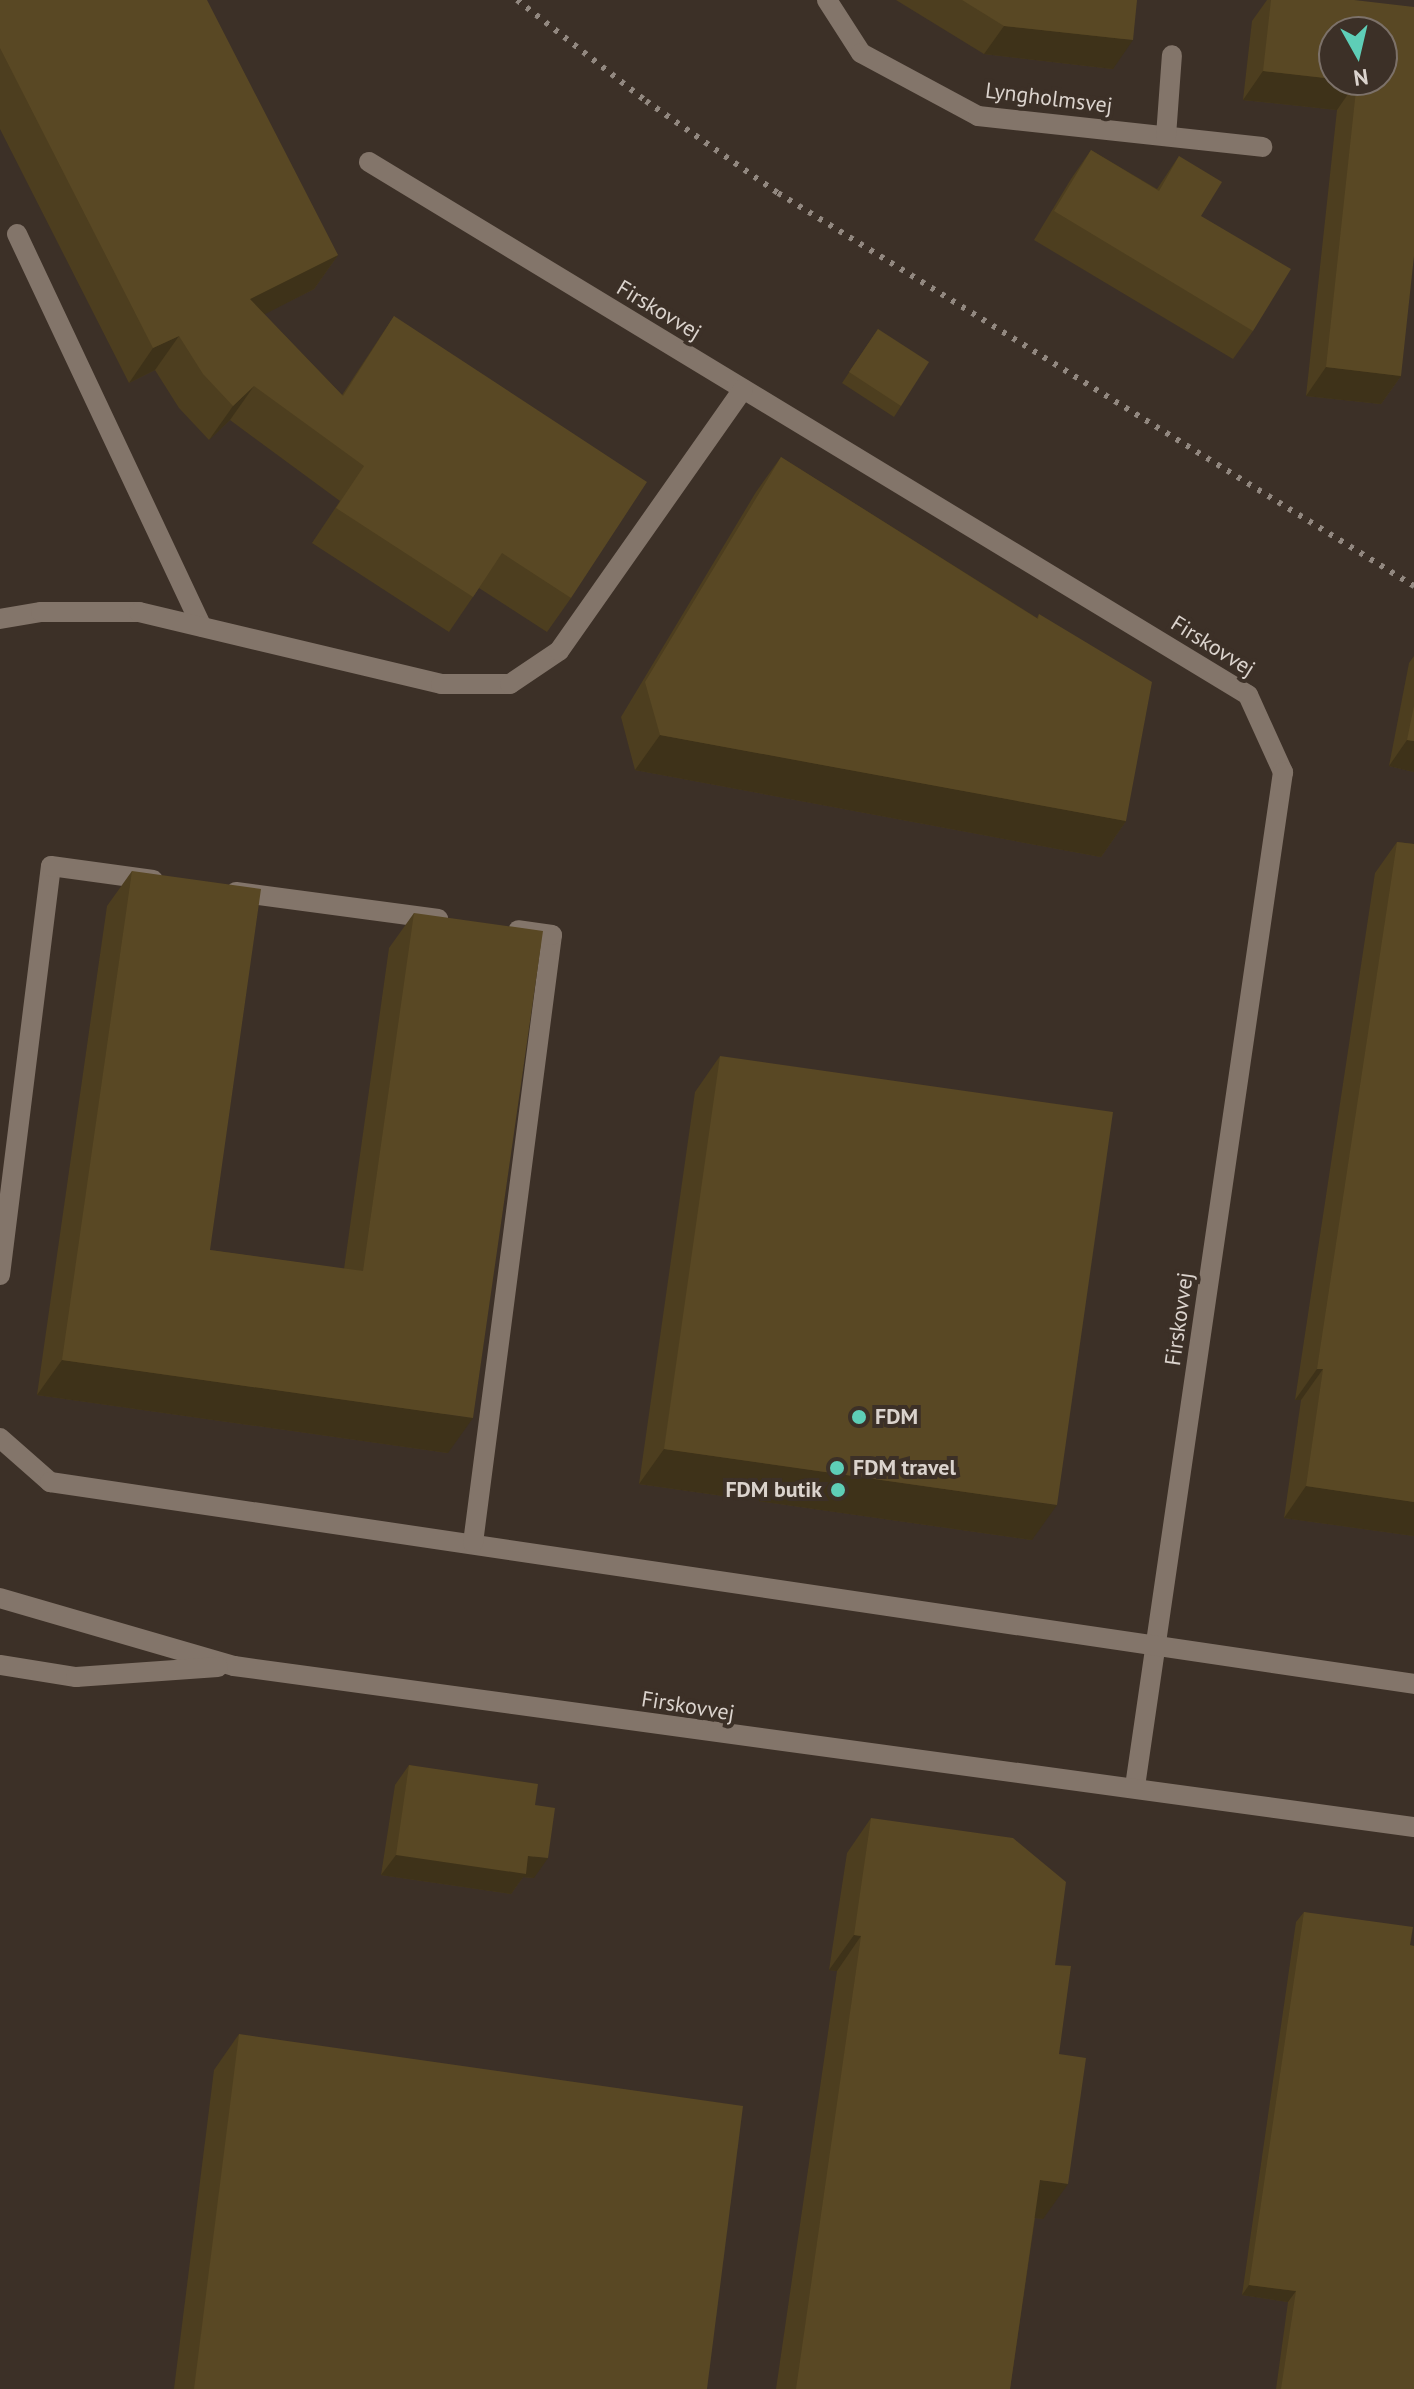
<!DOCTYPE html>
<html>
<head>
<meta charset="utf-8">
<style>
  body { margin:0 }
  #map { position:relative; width:1414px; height:2389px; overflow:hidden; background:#3c3027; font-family:"PT Sans",sans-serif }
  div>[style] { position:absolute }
  .minor>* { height:20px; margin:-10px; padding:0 10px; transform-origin:10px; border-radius:10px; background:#83756a }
  .rail>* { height:6px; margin-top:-3px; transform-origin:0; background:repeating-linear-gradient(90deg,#928880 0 4px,transparent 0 12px) }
  .wall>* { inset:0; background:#4d3e1f }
  .shaded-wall>* { inset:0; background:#3e3219 }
  .building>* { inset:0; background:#594824 }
  .dots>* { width:22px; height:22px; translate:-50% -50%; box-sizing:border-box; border:4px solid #3c3027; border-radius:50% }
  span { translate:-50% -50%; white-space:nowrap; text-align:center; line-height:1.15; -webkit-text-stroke:8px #3c3027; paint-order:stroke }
  .street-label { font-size:22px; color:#dbd3cd }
  .poi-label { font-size:22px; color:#dbd3cd; font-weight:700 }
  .left { translate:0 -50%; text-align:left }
  .right { translate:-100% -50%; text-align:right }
  .north { position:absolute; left:1318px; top:16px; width:80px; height:80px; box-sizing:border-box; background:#3c3027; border:2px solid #7c7169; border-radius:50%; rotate:172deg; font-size:22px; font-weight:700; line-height:32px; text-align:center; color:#dbd3cd }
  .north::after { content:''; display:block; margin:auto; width:28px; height:36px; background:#5eceb7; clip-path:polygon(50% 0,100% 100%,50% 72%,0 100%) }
</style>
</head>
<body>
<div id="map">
  <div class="minor">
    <div style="left:827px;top:0;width:63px;rotate:57.3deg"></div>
    <div style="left:861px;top:53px;width:133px;rotate:28.3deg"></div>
    <div style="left:978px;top:116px;width:286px;rotate:6.2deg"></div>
    <div style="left:1166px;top:136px;width:81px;rotate:-85.8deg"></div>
    <div style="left:369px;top:162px;width:1028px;rotate:31.23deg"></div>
    <div style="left:1248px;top:695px;width:85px;rotate:65.6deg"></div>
    <div style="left:1283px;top:772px;width:1025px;rotate:98.3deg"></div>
    <div style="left:17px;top:234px;width:434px;rotate:64.8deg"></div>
    <div style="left:0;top:619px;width:42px;rotate:-9.7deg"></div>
    <div style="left:41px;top:612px;width:98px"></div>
    <div style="left:139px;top:612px;width:310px;rotate:13.4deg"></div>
    <div style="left:441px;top:684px;width:69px"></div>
    <div style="left:510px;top:684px;width:59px;rotate:-34deg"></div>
    <div style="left:559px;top:651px;width:320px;rotate:-54.9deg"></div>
    <div style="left:236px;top:892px;width:204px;rotate:7.6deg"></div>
    <div style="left:0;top:1275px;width:412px;rotate:-82.9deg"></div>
    <div style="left:51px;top:866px;width:103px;rotate:7.8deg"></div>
    <div style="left:0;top:1438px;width:67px;rotate:41.3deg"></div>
    <div style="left:50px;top:1482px;width:1379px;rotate:8.42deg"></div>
    <div style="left:473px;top:1543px;width:613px;rotate:-82.6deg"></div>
    <div style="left:552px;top:935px;width:34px;rotate:-172deg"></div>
    <div style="left:0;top:1598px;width:244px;rotate:16.2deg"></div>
    <div style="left:234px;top:1666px;width:1191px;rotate:7.77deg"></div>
    <div style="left:0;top:1665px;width:77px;rotate:9deg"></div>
    <div style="left:76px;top:1677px;width:142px;rotate:-4deg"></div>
  </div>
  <div class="rail">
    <div style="left:517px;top:0;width:164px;rotate:38.1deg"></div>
    <div style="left:646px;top:101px;width:161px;rotate:34.9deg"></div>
    <div style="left:778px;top:193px;width:748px;rotate:31.71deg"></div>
  </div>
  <div class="wall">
    <div style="clip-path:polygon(0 0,338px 255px,314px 289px,264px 314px,342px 395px,394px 316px,571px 598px,547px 632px,479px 588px,449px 632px,312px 543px,340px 501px,230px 420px,209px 440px,179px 408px,155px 370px,129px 383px,0 129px)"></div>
    <div style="clip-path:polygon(896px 0,1137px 0,1113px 69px,984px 54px)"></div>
    <div style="clip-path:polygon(1267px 0,1354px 0,1401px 376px,1381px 404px,1306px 396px,1337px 110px,1243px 100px,1252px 21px)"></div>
    <div style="clip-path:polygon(1091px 150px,1157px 189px,1179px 156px,1201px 216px,1253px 331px,1233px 359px,1034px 240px,1071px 179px)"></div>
    <div style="clip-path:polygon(878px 329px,901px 406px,894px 417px,842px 383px)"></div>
    <div style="clip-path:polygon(781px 457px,1037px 618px,1039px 614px,1126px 821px,1101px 857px,635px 770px,621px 717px,756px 492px)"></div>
    <div style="clip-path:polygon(1414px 656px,1414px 772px,1389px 766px,1409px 663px)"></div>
    <div style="clip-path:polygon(1397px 842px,1414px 844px,1414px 1536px,1284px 1518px,1301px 1400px,1295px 1400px,1375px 873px)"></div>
    <div style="clip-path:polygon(132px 871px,210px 1250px,344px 1269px,389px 948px,414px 913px,448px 1453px,37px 1395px,107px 906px)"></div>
    <div style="clip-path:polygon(720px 1056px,1032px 1540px,639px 1484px,695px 1092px)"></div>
    <div style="clip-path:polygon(409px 1765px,535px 1805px,534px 1878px,523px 1877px,511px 1894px,381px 1875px,395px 1785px)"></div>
    <div style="clip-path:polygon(871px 1818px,1055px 1965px,1059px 2054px,1043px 2219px,1035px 2218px,1010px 2389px,776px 2389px,837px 1971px,829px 1970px,847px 1853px)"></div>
    <div style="clip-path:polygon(1304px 1912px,1410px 1945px,1414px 2389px,1276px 2389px,1288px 2302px,1242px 2295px,1296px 1922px)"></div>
    <div style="clip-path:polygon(239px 2034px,707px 2389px,174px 2389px,214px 2070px)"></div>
  </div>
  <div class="shaded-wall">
    <div style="clip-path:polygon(1004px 26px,1133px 40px,1113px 69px,984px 54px)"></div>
    <div style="clip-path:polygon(1263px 71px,1334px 79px,1334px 80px,1357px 81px,1337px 110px,1243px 100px)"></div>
    <div style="clip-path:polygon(338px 255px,314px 289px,226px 334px,250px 299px)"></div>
    <div style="clip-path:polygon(179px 336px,155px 370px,129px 383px,153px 348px)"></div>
    <div style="clip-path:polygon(1326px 367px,1401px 376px,1381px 404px,1306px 396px)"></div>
    <div style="clip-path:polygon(254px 386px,230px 420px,209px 440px,233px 406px)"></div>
    <div style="clip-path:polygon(660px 735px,1126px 821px,1101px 857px,635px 770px)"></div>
    <div style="clip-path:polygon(1407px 740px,1414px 741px,1414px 772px,1389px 766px)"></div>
    <div style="clip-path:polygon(62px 1360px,473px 1418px,448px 1453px,37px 1395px)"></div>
    <div style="clip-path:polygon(1317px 1369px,1323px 1369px,1301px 1400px,1295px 1400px)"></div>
    <div style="clip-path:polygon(664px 1449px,1057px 1505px,1032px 1540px,639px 1484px)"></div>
    <div style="clip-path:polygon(1306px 1486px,1414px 1502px,1414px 1536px,1284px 1518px)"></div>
    <div style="clip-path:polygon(396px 1855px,528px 1856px,548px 1858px,534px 1878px,523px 1877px,511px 1894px,381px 1875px)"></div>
    <div style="clip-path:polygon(854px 1935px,861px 1936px,837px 1971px,829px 1970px)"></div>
    <div style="clip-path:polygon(1040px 2180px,1068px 2184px,1043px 2219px,1015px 2215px)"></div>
    <div style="clip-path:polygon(1249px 2285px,1296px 2291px,1288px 2302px,1242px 2295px)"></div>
  </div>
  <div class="building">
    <div style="clip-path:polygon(0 0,207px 0,338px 255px,250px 299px,343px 396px,394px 316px,647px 482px,571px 598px,502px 553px,473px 597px,336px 508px,364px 466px,254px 386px,233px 406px,203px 374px,179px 336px,153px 348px,0 48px)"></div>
    <div style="clip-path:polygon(962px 0,1137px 0,1133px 40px,1004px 26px)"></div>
    <div style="clip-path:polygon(1271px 0,1354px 0,1414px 7px,1414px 256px,1401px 376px,1326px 367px,1357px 81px,1348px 80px,1382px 80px,1382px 32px,1334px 32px,1334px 79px,1263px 71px)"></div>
    <div style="clip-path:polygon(1091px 150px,1159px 191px,1179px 156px,1222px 182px,1201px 216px,1291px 269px,1253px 331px,1054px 211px)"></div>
    <div style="clip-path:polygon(878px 329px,929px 362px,901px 406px,849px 372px)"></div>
    <div style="clip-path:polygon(781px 457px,1038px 619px,1039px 614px,1152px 682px,1126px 821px,660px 735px,645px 682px)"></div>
    <div style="clip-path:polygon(1414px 706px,1414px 741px,1407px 740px)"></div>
    <div style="clip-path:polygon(1397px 842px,1414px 844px,1414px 1502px,1306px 1486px,1323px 1369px,1317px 1369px)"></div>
    <div style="clip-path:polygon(132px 871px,261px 889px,210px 1250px,363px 1271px,414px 913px,543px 931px,473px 1418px,62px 1360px)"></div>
    <div style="clip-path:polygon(720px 1056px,1113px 1112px,1057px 1505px,664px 1449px)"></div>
    <div style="clip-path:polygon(409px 1765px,538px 1784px,535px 1805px,555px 1808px,548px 1858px,528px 1856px,526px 1874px,396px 1855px)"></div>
    <div style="clip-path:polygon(871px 1818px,1013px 1838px,1066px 1882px,1055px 1965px,1071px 1966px,1059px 2054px,1086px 2058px,1068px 2184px,1040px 2180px,1010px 2389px,796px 2389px,861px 1936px,854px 1935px)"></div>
    <div style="clip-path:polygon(1304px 1912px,1413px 1927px,1410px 1945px,1414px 1946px,1414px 2389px,1281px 2389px,1296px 2291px,1249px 2285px)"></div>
    <div style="clip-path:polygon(239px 2034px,743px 2106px,707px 2389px,194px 2389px)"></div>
  </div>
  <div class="dots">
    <div style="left:859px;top:1417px;background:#5eceb7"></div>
    <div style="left:837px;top:1468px;background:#5eceb7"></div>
    <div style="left:838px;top:1490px;background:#5eceb7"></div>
  </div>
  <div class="street-label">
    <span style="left:1049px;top:98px;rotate:7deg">Lyngholmsvej</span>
    <span style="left:659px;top:310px;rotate:31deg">Firskovvej</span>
    <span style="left:1213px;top:646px;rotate:32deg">Firskovvej</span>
    <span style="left:1179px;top:1319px;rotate:-82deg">Firskovvej</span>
    <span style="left:688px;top:1706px;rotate:9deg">Firskovvej</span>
  </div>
  <div class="poi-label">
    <span class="left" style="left:875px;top:1417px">FDM</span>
    <span class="left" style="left:853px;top:1468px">FDM travel</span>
    <span class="right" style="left:822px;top:1490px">FDM butik</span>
  </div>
  <div class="north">N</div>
</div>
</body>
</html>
